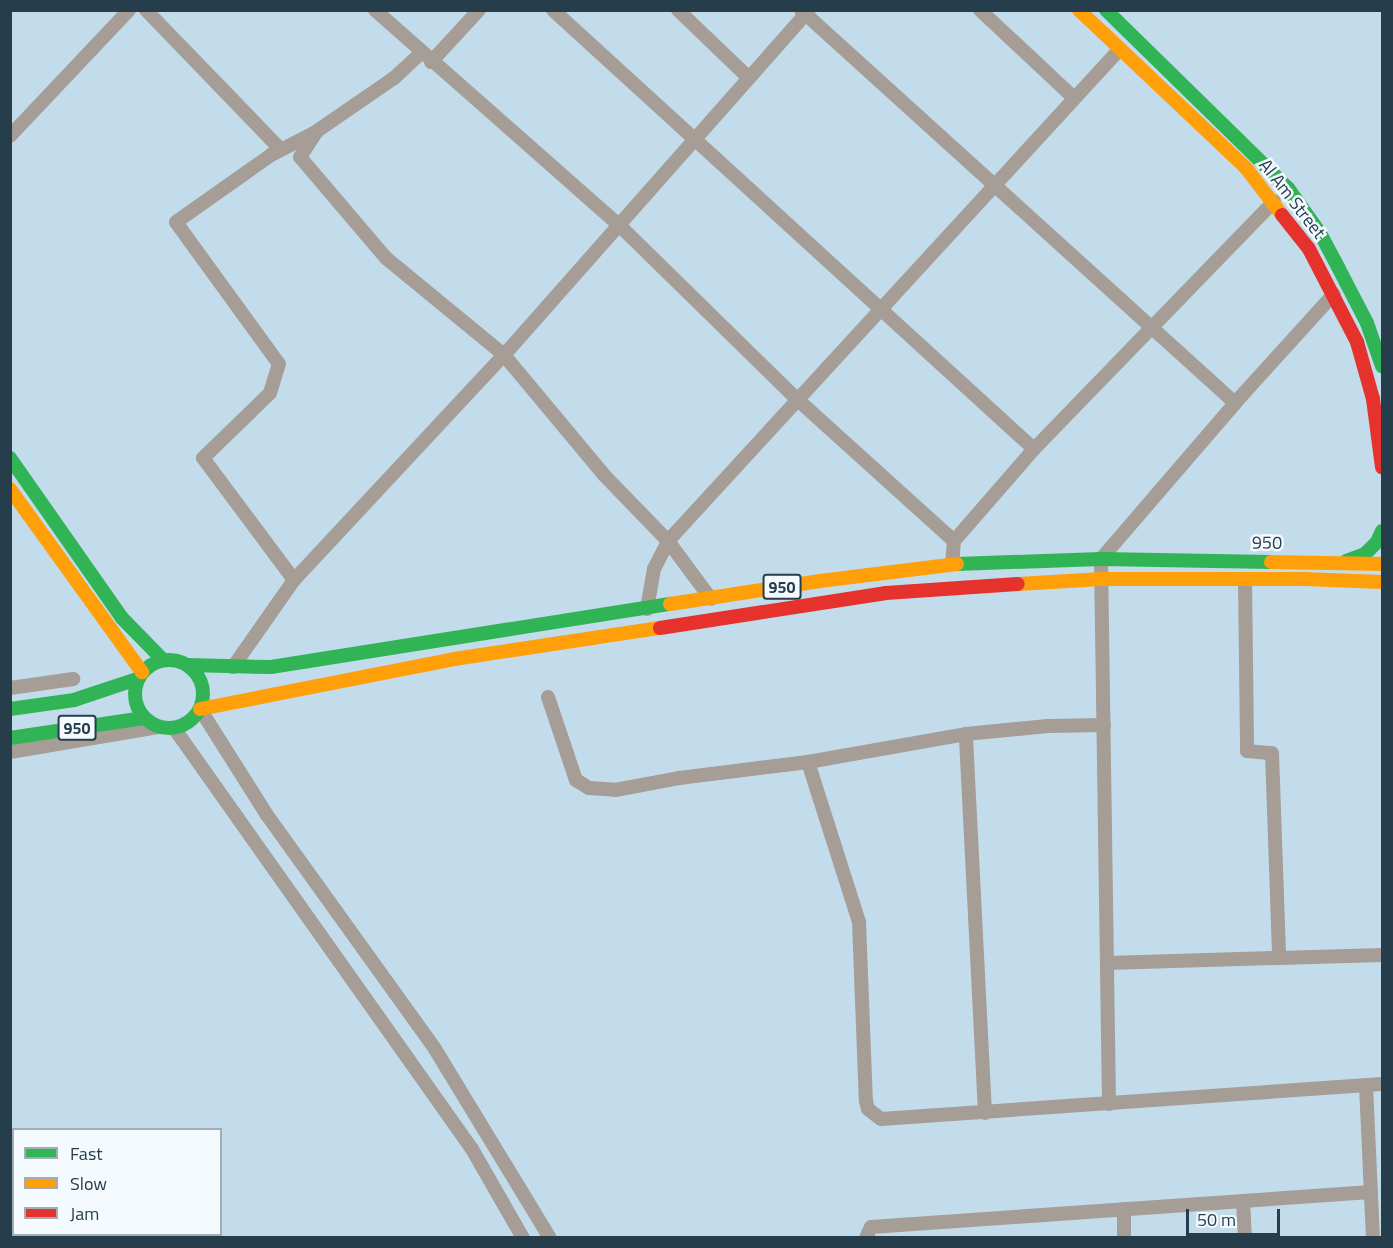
<!DOCTYPE html>
<html>
<head>
<meta charset="utf-8">
<style>
  body { margin:0 }
  #map { position:relative; width:1393px; height:1248px; overflow:hidden; background:#c3dceb; font-family:"Titillium Web",sans-serif }
  div>[style] { position:absolute }
  .street>* { height:14px; margin:-7px; padding:0 7px; transform-origin:7px; border-radius:7px; background:#a59d96 }
  .fast>* { height:14px; margin:-7px; padding:0 7px; transform-origin:7px; border-radius:7px; background:#30b455 }
  .fast>.ring { margin:-7px; padding:0; box-sizing:content-box; background:none; border:14px solid #30b455; border-radius:50% }
  .slow>* { height:14px; margin:-7px; padding:0 7px; transform-origin:7px; border-radius:7px; background:#ff9f0a }
  .jam>* { height:14px; margin:-7px; padding:0 7px; transform-origin:7px; border-radius:7px; background:#e5322d }
  span { translate:-50% -50%; white-space:nowrap; text-align:center; line-height:1.15; -webkit-text-stroke:5px #f5fafe; paint-order:stroke }
  .shield-label span { padding:2px 4px; background:#f5fafe; border:2px solid; border-radius:4px; -webkit-text-stroke-width:0 }
  .shield-label { font-size:16px; color:#263d4b; font-weight:700 }
  .street-label { font-size:18px; color:#263d4b }
  .frame { position:absolute; inset:0; border:12px solid #263d4b; pointer-events:none }
  .legend { position:absolute; left:12px; top:1128px; width:210px; height:108px; box-sizing:border-box; background:#f5fafe; border:2px solid #a2aeb6; margin:0; padding:8px 10px; list-style:none; font-size:18px; color:#263d4b }
  .legend li { display:flex; align-items:center; gap:12px; height:30px }
  .legend b { width:30px; border:2px solid #a2aeb6 }
  .scale { position:absolute; left:1186px; top:1209px; width:94px; height:27px; box-sizing:border-box; border:3px solid #263d4b; border-top:0; padding-left:8px; font-size:18px; line-height:21px; white-space:nowrap; color:#263d4b; -webkit-text-stroke:4px #f5fafe; paint-order:stroke }
</style>
</head>
<body>
<div id="map">
  <div class="street">
    <div style="left:146px;top:10px;width:194px;rotate:46deg"></div>
    <div style="left:375px;top:10px;width:325px;rotate:41.4deg"></div>
    <div style="left:619px;top:225px;width:250px;rotate:44.4deg"></div>
    <div style="left:798px;top:400px;width:210px;rotate:42.1deg"></div>
    <div style="left:553px;top:10px;width:651px;rotate:42.39deg"></div>
    <div style="left:678px;top:10px;width:98px;rotate:43.8deg"></div>
    <div style="left:801px;top:10px;width:585px;rotate:42.16deg"></div>
    <div style="left:980px;top:10px;width:129px;rotate:43.1deg"></div>
    <div style="left:421px;top:53px;width:37px;rotate:137deg"></div>
    <div style="left:394px;top:78px;width:93px;rotate:145.5deg"></div>
    <div style="left:317px;top:131px;width:31px;rotate:123deg"></div>
    <div style="left:300px;top:157px;width:133px;rotate:49.6deg"></div>
    <div style="left:386px;top:258px;width:153px;rotate:39.4deg"></div>
    <div style="left:504px;top:355px;width:156px;rotate:50.2deg"></div>
    <div style="left:604px;top:475px;width:92px;rotate:45.9deg"></div>
    <div style="left:668px;top:541px;width:72px;rotate:53.4deg"></div>
    <div style="left:431px;top:62px;width:71px;rotate:-47.3deg"></div>
    <div style="left:10px;top:136px;width:173px;rotate:-46.6deg"></div>
    <div style="left:952px;top:564px;width:23px;rotate:-85deg"></div>
    <div style="left:954px;top:541px;width:122px;rotate:-49deg"></div>
    <div style="left:1034px;top:449px;width:345px;rotate:-45.9deg"></div>
    <div style="left:1245px;top:579px;width:172px;rotate:89.3deg"></div>
    <div style="left:1247px;top:751px;width:25px;rotate:5deg"></div>
    <div style="left:1272px;top:753px;width:205px;rotate:88deg"></div>
    <div style="left:1279px;top:958px;width:103px;rotate:-1.7deg"></div>
    <div style="left:294px;top:580px;width:152px;rotate:-126.7deg"></div>
    <div style="left:203px;top:458px;width:93px;rotate:-44.1deg"></div>
    <div style="left:270px;top:393px;width:30px;rotate:-73deg"></div>
    <div style="left:279px;top:364px;width:175px;rotate:-126deg"></div>
    <div style="left:176px;top:222px;width:116px;rotate:-35.2deg"></div>
    <div style="left:271px;top:155px;width:51px;rotate:-27.1deg"></div>
    <div style="left:647px;top:609px;width:41px;rotate:-80.1deg"></div>
    <div style="left:654px;top:569px;width:31px;rotate:-63deg"></div>
    <div style="left:668px;top:541px;width:668px;rotate:-47.43deg"></div>
    <div style="left:233px;top:667px;width:106px;rotate:-55deg"></div>
    <div style="left:294px;top:580px;width:308px;rotate:-47deg"></div>
    <div style="left:504px;top:355px;width:460px;rotate:-48.5deg"></div>
    <div style="left:10px;top:688px;width:64px;rotate:-8.1deg"></div>
    <div style="left:548px;top:697px;width:88px;rotate:71.4deg"></div>
    <div style="left:576px;top:780px;width:15px;rotate:32deg"></div>
    <div style="left:589px;top:788px;width:26px;rotate:4deg"></div>
    <div style="left:615px;top:790px;width:65px;rotate:-10.6deg"></div>
    <div style="left:679px;top:778px;width:130px;rotate:-7.1deg"></div>
    <div style="left:808px;top:762px;width:160px;rotate:-10deg"></div>
    <div style="left:200px;top:709px;width:125px;rotate:57.7deg"></div>
    <div style="left:267px;top:815px;width:288px;rotate:54.3deg"></div>
    <div style="left:435px;top:1049px;width:221px;rotate:58.7deg"></div>
    <div style="left:174px;top:728px;width:516px;rotate:54.71deg"></div>
    <div style="left:472px;top:1149px;width:103px;rotate:60.2deg"></div>
    <div style="left:10px;top:752px;width:150px;rotate:-9.6deg"></div>
    <div style="left:808px;top:762px;width:168px;rotate:72.3deg"></div>
    <div style="left:859px;top:922px;width:179px;rotate:87.8deg"></div>
    <div style="left:866px;top:1101px;width:8px;rotate:76deg"></div>
    <div style="left:868px;top:1109px;width:16px;rotate:38deg"></div>
    <div style="left:881px;top:1119px;width:502px;rotate:-4deg"></div>
    <div style="left:1107px;top:963px;width:172px;rotate:-1.7deg"></div>
    <div style="left:1366px;top:1085px;width:153px;rotate:87.4deg"></div>
    <div style="left:1109px;top:1104px;width:545px;rotate:-90.84deg"></div>
    <div style="left:1101px;top:559px;width:206px;rotate:-49.3deg"></div>
    <div style="left:1235px;top:403px;width:147px;rotate:-47.8deg"></div>
    <div style="left:985px;top:1113px;width:379px;rotate:-92.9deg"></div>
    <div style="left:966px;top:734px;width:82px;rotate:-5.6deg"></div>
    <div style="left:1048px;top:726px;width:56px;rotate:-1deg"></div>
    <div style="left:1243px;top:1201px;width:37px;rotate:87deg"></div>
    <div style="left:1124px;top:1209px;width:29px;rotate:90deg"></div>
    <div style="left:866px;top:1238px;width:12px;rotate:-66deg"></div>
    <div style="left:871px;top:1227px;width:501px;rotate:-4deg"></div>
  </div>
  <div class="fast">
    <div style="left:1106px;top:10px;width:255px;rotate:44.4deg"></div>
    <div style="left:1288px;top:188px;width:55px;rotate:54.6deg"></div>
    <div style="left:1320px;top:233px;width:38px;rotate:62deg"></div>
    <div style="left:1338px;top:267px;width:63px;rotate:62.6deg"></div>
    <div style="left:1367px;top:323px;width:46px;rotate:70.8deg"></div>
    <div style="left:10px;top:458px;width:195px;rotate:55deg"></div>
    <div style="left:122px;top:618px;width:59px;rotate:45.7deg"></div>
    <div style="left:1346px;top:561px;width:20px;rotate:-20deg"></div>
    <div style="left:1365px;top:554px;width:17px;rotate:-45deg"></div>
    <div style="left:1377px;top:542px;width:12px;rotate:-66deg"></div>
    <div style="left:957px;top:564px;width:144px;rotate:-2deg"></div>
    <div style="left:1101px;top:559px;width:170px;rotate:1deg"></div>
    <div class="ring" style="left:135px;top:660px;width:54px;height:54px"></div>
    <div style="left:187px;top:665px;width:84px;rotate:1.4deg"></div>
    <div style="left:271px;top:667px;width:404px;rotate:-9deg"></div>
    <div style="left:10px;top:709px;width:65px;rotate:-8deg"></div>
    <div style="left:74px;top:700px;width:66px;rotate:-18.4deg"></div>
    <div style="left:10px;top:738px;width:135px;rotate:-8.5deg"></div>
  </div>
  <div class="slow">
    <div style="left:1079px;top:10px;width:230px;rotate:43.4deg"></div>
    <div style="left:1246px;top:168px;width:59px;rotate:52.5deg"></div>
    <div style="left:10px;top:489px;width:226px;rotate:54.2deg"></div>
    <div style="left:1271px;top:562px;width:111px;rotate:1deg"></div>
    <div style="left:1018px;top:584px;width:84px;rotate:-3.4deg"></div>
    <div style="left:1102px;top:579px;width:202px"></div>
    <div style="left:1304px;top:579px;width:78px;rotate:2.2deg"></div>
    <div style="left:670px;top:604px;width:152px;rotate:-8.7deg"></div>
    <div style="left:820px;top:581px;width:138px;rotate:-7.1deg"></div>
    <div style="left:200px;top:709px;width:259px;rotate:-11.1deg"></div>
    <div style="left:454px;top:659px;width:208px;rotate:-8.6deg"></div>
  </div>
  <div class="jam">
    <div style="left:1282px;top:215px;width:43px;rotate:51.5deg"></div>
    <div style="left:1309px;top:249px;width:105px;rotate:62.7deg"></div>
    <div style="left:1357px;top:342px;width:59px;rotate:74.3deg"></div>
    <div style="left:1373px;top:399px;width:69px;rotate:82.5deg"></div>
    <div style="left:660px;top:628px;width:229px;rotate:-8.8deg"></div>
    <div style="left:886px;top:593px;width:132px;rotate:-3.9deg"></div>
  </div>
  <div class="shield-label">
    <span style="left:782px;top:587px">950</span>
    <span style="left:77px;top:728px">950</span>
  </div>
  <div class="street-label">
    <span style="left:1292px;top:199px;rotate:52deg">Al Am Street</span>
    <span style="left:1267px;top:543px;rotate:1deg">950</span>
  </div>
  <div class="frame"></div>
  <ul class="legend">
  <li><b style="height:8px;background:#30b455"></b>Fast</li>
  <li><b style="height:8px;background:#ff9f0a"></b>Slow</li>
  <li><b style="height:8px;background:#e5322d"></b>Jam</li>
  </ul>
  <div class="scale">50 m</div>
</div>
</body>
</html>
